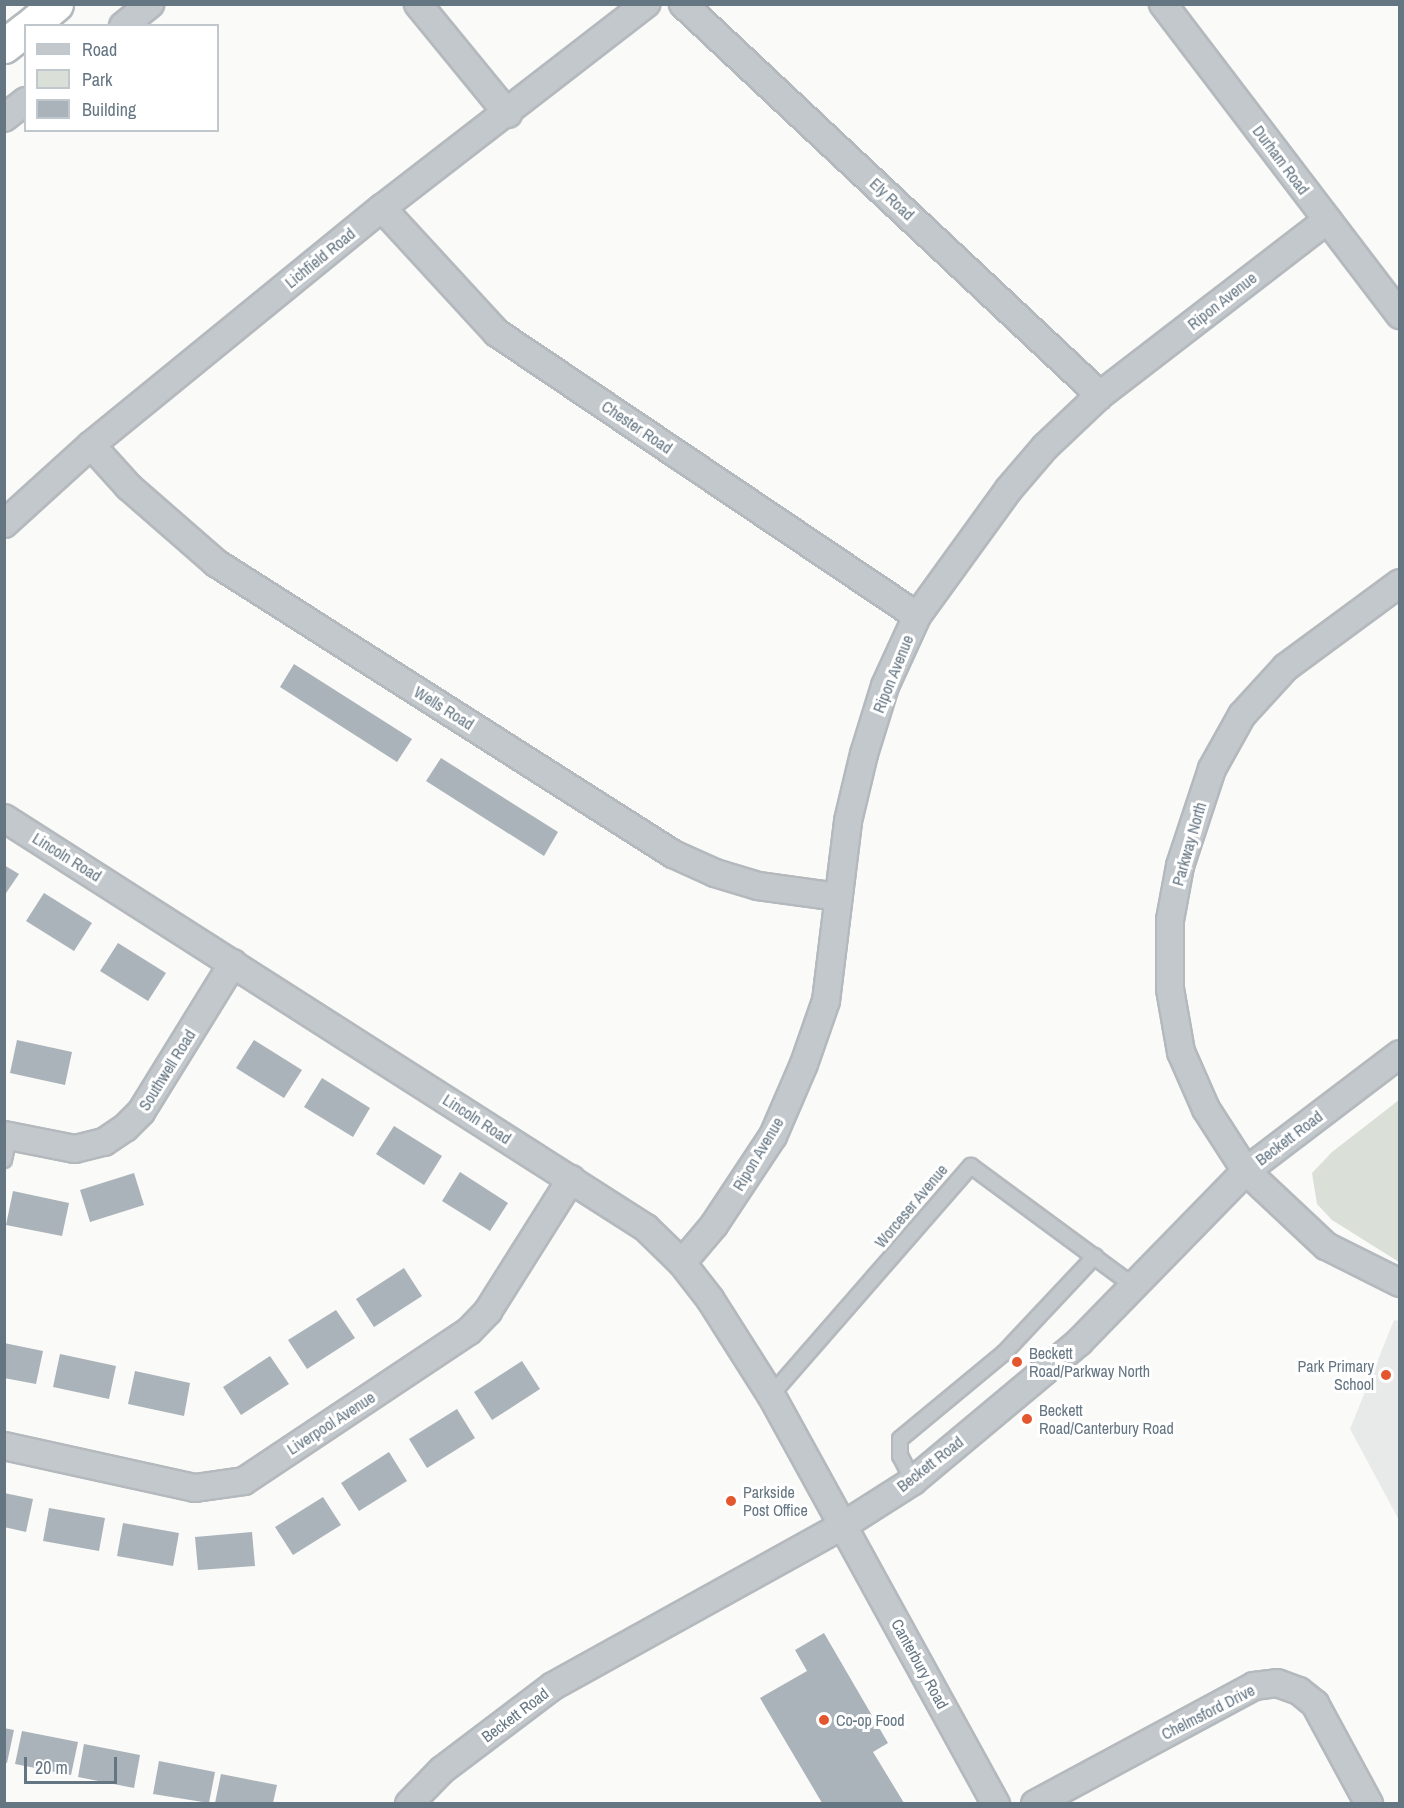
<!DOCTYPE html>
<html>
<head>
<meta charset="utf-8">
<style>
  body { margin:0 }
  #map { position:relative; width:1404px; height:1808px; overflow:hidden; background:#fafaf8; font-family:"Archivo Narrow",sans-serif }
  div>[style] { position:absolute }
  .built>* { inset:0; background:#e8e9e9 }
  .green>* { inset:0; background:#dadfd7 }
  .building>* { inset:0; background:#aab3b9 }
  .roads { filter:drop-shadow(2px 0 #b4b9bd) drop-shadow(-2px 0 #b4b9bd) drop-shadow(0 2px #b4b9bd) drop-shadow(0 -2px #b4b9bd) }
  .lane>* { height:14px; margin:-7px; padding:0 7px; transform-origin:7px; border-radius:7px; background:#c3c8cc }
  .street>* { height:26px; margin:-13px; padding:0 13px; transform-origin:13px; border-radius:13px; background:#c3c8cc }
  .highway>* { height:33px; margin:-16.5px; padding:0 16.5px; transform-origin:16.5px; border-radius:16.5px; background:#fff }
  .dots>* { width:16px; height:16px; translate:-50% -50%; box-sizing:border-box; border:3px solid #fff; border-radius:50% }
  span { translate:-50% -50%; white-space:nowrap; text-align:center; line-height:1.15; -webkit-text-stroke:6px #fff; paint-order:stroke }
  .street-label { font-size:16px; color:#657683 }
  .poi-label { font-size:16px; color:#657683 }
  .left { translate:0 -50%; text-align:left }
  .right { translate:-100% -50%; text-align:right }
  .frame { position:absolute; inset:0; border:6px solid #657683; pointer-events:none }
  .legend { position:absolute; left:24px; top:24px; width:195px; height:108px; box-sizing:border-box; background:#fff; border:2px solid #c1c8cd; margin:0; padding:8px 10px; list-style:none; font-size:18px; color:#657683 }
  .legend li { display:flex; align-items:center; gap:12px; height:30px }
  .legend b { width:30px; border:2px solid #c1c8cd }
  .scale { position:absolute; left:24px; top:1757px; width:93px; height:27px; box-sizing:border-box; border:3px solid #657683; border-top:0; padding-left:8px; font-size:18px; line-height:21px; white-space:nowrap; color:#657683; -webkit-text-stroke:4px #fff; paint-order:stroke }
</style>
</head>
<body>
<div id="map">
  <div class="built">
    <div style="clip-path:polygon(1394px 1320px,1400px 1321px,1399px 1520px,1350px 1429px)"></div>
  </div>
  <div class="green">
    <div style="clip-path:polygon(1399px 1100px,1399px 1262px,1332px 1220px,1317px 1204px,1312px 1173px,1332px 1152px)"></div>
  </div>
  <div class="building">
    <div style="clip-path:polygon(294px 664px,412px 739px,397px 762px,280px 687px)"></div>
    <div style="clip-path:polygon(441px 758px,558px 832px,544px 856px,426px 781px)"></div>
    <div style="clip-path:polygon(4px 865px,19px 874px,4px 896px)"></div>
    <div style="clip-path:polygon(44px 893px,92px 923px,74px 951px,26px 921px)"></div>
    <div style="clip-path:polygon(118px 943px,166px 973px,148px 1001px,100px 971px)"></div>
    <div style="clip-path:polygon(17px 1040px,72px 1052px,65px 1085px,10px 1073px)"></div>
    <div style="clip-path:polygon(254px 1040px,302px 1070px,284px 1098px,236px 1068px)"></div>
    <div style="clip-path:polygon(322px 1078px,370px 1108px,353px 1137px,304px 1107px)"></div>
    <div style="clip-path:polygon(394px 1126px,442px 1156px,424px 1185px,376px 1154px)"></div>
    <div style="clip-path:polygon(460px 1172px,508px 1203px,490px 1231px,442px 1201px)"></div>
    <div style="clip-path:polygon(134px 1173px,144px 1205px,90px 1222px,80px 1190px)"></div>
    <div style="clip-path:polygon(13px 1191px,69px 1203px,62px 1236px,6px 1225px)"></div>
    <div style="clip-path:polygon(404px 1268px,422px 1296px,374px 1327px,356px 1299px)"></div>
    <div style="clip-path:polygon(336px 1310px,355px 1338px,307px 1369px,288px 1340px)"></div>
    <div style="clip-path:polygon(4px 1343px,43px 1351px,36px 1384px,4px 1378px)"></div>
    <div style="clip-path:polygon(60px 1354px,116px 1366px,109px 1399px,53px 1387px)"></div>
    <div style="clip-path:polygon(270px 1356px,289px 1384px,241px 1415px,223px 1387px)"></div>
    <div style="clip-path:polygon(522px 1361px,540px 1389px,492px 1420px,474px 1392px)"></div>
    <div style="clip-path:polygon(135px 1371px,190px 1383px,184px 1416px,128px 1404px)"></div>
    <div style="clip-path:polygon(457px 1409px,475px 1438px,427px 1468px,409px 1439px)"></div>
    <div style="clip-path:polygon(389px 1452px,407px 1481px,359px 1511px,341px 1483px)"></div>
    <div style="clip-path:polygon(4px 1493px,33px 1499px,26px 1532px,4px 1527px)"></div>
    <div style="clip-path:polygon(323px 1497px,341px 1525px,293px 1555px,275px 1527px)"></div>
    <div style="clip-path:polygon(49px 1508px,105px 1518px,99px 1551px,43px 1541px)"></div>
    <div style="clip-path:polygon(123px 1523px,179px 1533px,173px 1566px,117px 1556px)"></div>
    <div style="clip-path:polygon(252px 1532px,255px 1566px,198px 1570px,195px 1537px)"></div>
    <div style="clip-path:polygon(824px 1633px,888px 1743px,873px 1752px,904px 1803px,822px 1803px,760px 1698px,807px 1671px,795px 1650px)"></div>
    <div style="clip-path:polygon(4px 1728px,14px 1730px,7px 1763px,4px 1762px)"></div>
    <div style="clip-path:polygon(22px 1731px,78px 1742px,71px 1775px,15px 1764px)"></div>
    <div style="clip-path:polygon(84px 1744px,140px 1755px,134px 1788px,78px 1777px)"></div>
    <div style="clip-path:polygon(159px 1761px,215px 1772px,209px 1803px,153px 1794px)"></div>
    <div style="clip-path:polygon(221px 1774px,277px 1785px,273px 1803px,215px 1803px)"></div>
  </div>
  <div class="roads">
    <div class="lane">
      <div style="left:4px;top:1160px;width:25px;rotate:-78deg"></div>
      <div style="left:771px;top:1395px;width:304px;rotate:-48.9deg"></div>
      <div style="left:971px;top:1166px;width:199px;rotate:36.4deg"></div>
      <div style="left:913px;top:1481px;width:28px;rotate:-117deg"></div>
      <div style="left:900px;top:1456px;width:17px;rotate:-90deg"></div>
      <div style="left:900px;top:1439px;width:135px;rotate:-39.6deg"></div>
      <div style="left:1004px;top:1353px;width:133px;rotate:-46.8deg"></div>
    </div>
    <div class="street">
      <div style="left:418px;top:4px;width:142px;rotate:50.7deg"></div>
      <div style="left:683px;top:4px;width:572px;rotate:43.16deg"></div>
      <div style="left:1163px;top:4px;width:391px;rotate:52.7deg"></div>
      <div style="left:123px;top:26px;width:35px;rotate:-39deg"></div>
      <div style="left:4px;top:118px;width:28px;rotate:-38deg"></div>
      <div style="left:382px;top:208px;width:170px;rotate:47.4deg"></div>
      <div style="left:497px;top:333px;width:506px;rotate:33.97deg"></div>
      <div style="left:91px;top:445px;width:57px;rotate:47.9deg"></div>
      <div style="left:129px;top:487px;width:116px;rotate:41.1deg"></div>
      <div style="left:216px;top:563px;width:542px;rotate:32.49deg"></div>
      <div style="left:673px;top:854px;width:46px;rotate:24.3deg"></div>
      <div style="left:715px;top:873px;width:45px;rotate:16.8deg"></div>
      <div style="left:758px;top:886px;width:80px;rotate:7.9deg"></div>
      <div style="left:4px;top:524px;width:118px;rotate:-42.2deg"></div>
      <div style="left:91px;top:445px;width:375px;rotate:-39.2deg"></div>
      <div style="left:382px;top:208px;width:334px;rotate:-37.7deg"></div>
      <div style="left:1400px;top:583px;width:142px;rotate:143.6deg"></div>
      <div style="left:1286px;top:667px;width:65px;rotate:132.5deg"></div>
      <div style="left:1242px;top:715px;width:62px;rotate:119.1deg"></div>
      <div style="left:1212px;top:769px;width:102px;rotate:108.3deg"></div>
      <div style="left:1180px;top:866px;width:55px;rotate:100.5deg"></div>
      <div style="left:1170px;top:920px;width:69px;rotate:90deg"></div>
      <div style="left:1170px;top:989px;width:64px;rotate:80.1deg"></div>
      <div style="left:1181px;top:1052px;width:62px;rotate:66.3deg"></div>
      <div style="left:1206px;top:1109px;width:74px;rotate:57.2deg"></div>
      <div style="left:1246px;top:1171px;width:110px;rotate:43.2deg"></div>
      <div style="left:1326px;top:1246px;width:83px;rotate:26.6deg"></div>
      <div style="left:4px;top:818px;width:762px;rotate:32.56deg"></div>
      <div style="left:646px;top:1228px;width:50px;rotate:44.2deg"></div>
      <div style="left:682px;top:1263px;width:46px;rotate:52.1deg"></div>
      <div style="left:710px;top:1299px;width:114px;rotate:57.6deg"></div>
      <div style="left:771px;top:1395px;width:467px;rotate:61.2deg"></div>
      <div style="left:4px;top:1135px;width:72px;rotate:11.2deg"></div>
      <div style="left:75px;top:1149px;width:30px;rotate:-14deg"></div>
      <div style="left:104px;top:1142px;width:25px;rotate:-34deg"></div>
      <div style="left:125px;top:1128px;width:23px;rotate:-45deg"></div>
      <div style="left:141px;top:1112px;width:175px;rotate:-58.3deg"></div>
      <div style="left:682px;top:1263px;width:50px;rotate:-49.9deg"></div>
      <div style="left:714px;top:1225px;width:107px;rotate:-56.5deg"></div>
      <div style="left:773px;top:1136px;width:78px;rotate:-66.7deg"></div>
      <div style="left:804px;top:1064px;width:67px;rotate:-70.8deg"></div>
      <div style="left:826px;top:1001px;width:181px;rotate:-83deg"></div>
      <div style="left:848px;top:821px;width:69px;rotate:-76.6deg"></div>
      <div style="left:864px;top:754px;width:71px;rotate:-72.8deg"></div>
      <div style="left:885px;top:686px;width:77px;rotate:-65.4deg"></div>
      <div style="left:917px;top:616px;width:157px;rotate:-54.1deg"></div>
      <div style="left:1009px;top:489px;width:55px;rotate:-49.4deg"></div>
      <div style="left:1045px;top:447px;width:76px;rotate:-43.4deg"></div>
      <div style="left:1100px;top:395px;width:287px;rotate:-37.6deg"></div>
      <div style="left:4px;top:1446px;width:196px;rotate:12.4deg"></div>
      <div style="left:195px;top:1488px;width:49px;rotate:-8.1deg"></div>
      <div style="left:244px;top:1481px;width:270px;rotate:-33.7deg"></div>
      <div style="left:469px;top:1331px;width:28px;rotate:-46deg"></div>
      <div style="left:488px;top:1311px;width:156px;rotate:-57.8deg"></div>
      <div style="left:409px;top:1804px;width:47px;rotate:-45.9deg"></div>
      <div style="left:442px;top:1770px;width:139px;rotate:-37.1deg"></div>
      <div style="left:553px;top:1686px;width:333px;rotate:-29deg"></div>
      <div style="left:844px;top:1525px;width:82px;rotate:-32.5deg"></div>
      <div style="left:913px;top:1481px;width:217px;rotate:-39.9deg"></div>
      <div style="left:1079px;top:1342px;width:239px;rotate:-45.7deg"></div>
      <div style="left:1246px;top:1171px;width:193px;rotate:-37.2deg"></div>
      <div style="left:1035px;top:1804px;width:249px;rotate:-28.3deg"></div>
      <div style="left:1254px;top:1686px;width:23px;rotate:-7deg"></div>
      <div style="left:1277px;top:1683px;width:23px;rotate:20deg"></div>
      <div style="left:1299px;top:1691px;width:21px;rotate:39deg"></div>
      <div style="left:1315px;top:1704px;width:114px;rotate:61.6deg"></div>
    </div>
    <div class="highway">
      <div style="left:30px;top:26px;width:34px;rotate:-40deg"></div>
      <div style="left:4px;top:46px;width:28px;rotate:-38deg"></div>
    </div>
  </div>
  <div class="dots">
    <div style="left:1017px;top:1362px;background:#e4572e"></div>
    <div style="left:1386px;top:1375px;background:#e4572e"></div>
    <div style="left:1027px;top:1419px;background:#e4572e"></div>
    <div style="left:731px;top:1501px;background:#e4572e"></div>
    <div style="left:824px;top:1720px;background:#e4572e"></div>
  </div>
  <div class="street-label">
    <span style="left:1281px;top:160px;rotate:53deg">Durham Road</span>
    <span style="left:892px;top:199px;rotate:43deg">Ely Road</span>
    <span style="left:320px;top:258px;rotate:-39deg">Lichfield Road</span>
    <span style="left:1222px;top:301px;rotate:-38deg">Ripon Avenue</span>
    <span style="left:637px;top:427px;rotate:34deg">Chester Road</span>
    <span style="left:893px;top:674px;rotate:-68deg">Ripon Avenue</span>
    <span style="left:444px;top:708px;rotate:32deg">Wells Road</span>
    <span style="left:1189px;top:844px;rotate:-74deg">Parkway North</span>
    <span style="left:67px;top:857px;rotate:32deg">Lincoln Road</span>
    <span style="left:167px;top:1070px;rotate:-58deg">Southwell Road</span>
    <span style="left:477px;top:1119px;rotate:33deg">Lincoln Road</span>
    <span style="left:1289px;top:1138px;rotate:-37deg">Beckett Road</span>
    <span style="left:758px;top:1154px;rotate:-59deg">Ripon Avenue</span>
    <span style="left:911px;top:1206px;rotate:-50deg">Worceser Avenue</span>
    <span style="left:331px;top:1423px;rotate:-33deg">Liverpool Avenue</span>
    <span style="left:930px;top:1464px;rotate:-38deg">Beckett Road</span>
    <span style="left:920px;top:1664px;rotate:61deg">Canterbury Road</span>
    <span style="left:1208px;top:1712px;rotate:-27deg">Chelmsford Drive</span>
    <span style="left:515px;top:1715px;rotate:-37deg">Beckett Road</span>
  </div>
  <div class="poi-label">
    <span class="left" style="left:1029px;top:1362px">Beckett<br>Road/Parkway North</span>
    <span class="right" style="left:1374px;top:1375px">Park Primary<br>School</span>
    <span class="left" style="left:1039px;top:1419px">Beckett<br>Road/Canterbury Road</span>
    <span class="left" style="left:743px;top:1501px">Parkside<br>Post Office</span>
    <span class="left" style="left:836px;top:1720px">Co-op Food</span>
  </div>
  <div class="frame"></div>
  <ul class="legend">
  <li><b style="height:8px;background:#c3c8cc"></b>Road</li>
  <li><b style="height:16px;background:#dadfd7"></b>Park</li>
  <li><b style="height:16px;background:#aab3b9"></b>Building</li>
  </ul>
  <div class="scale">20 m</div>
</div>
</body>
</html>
